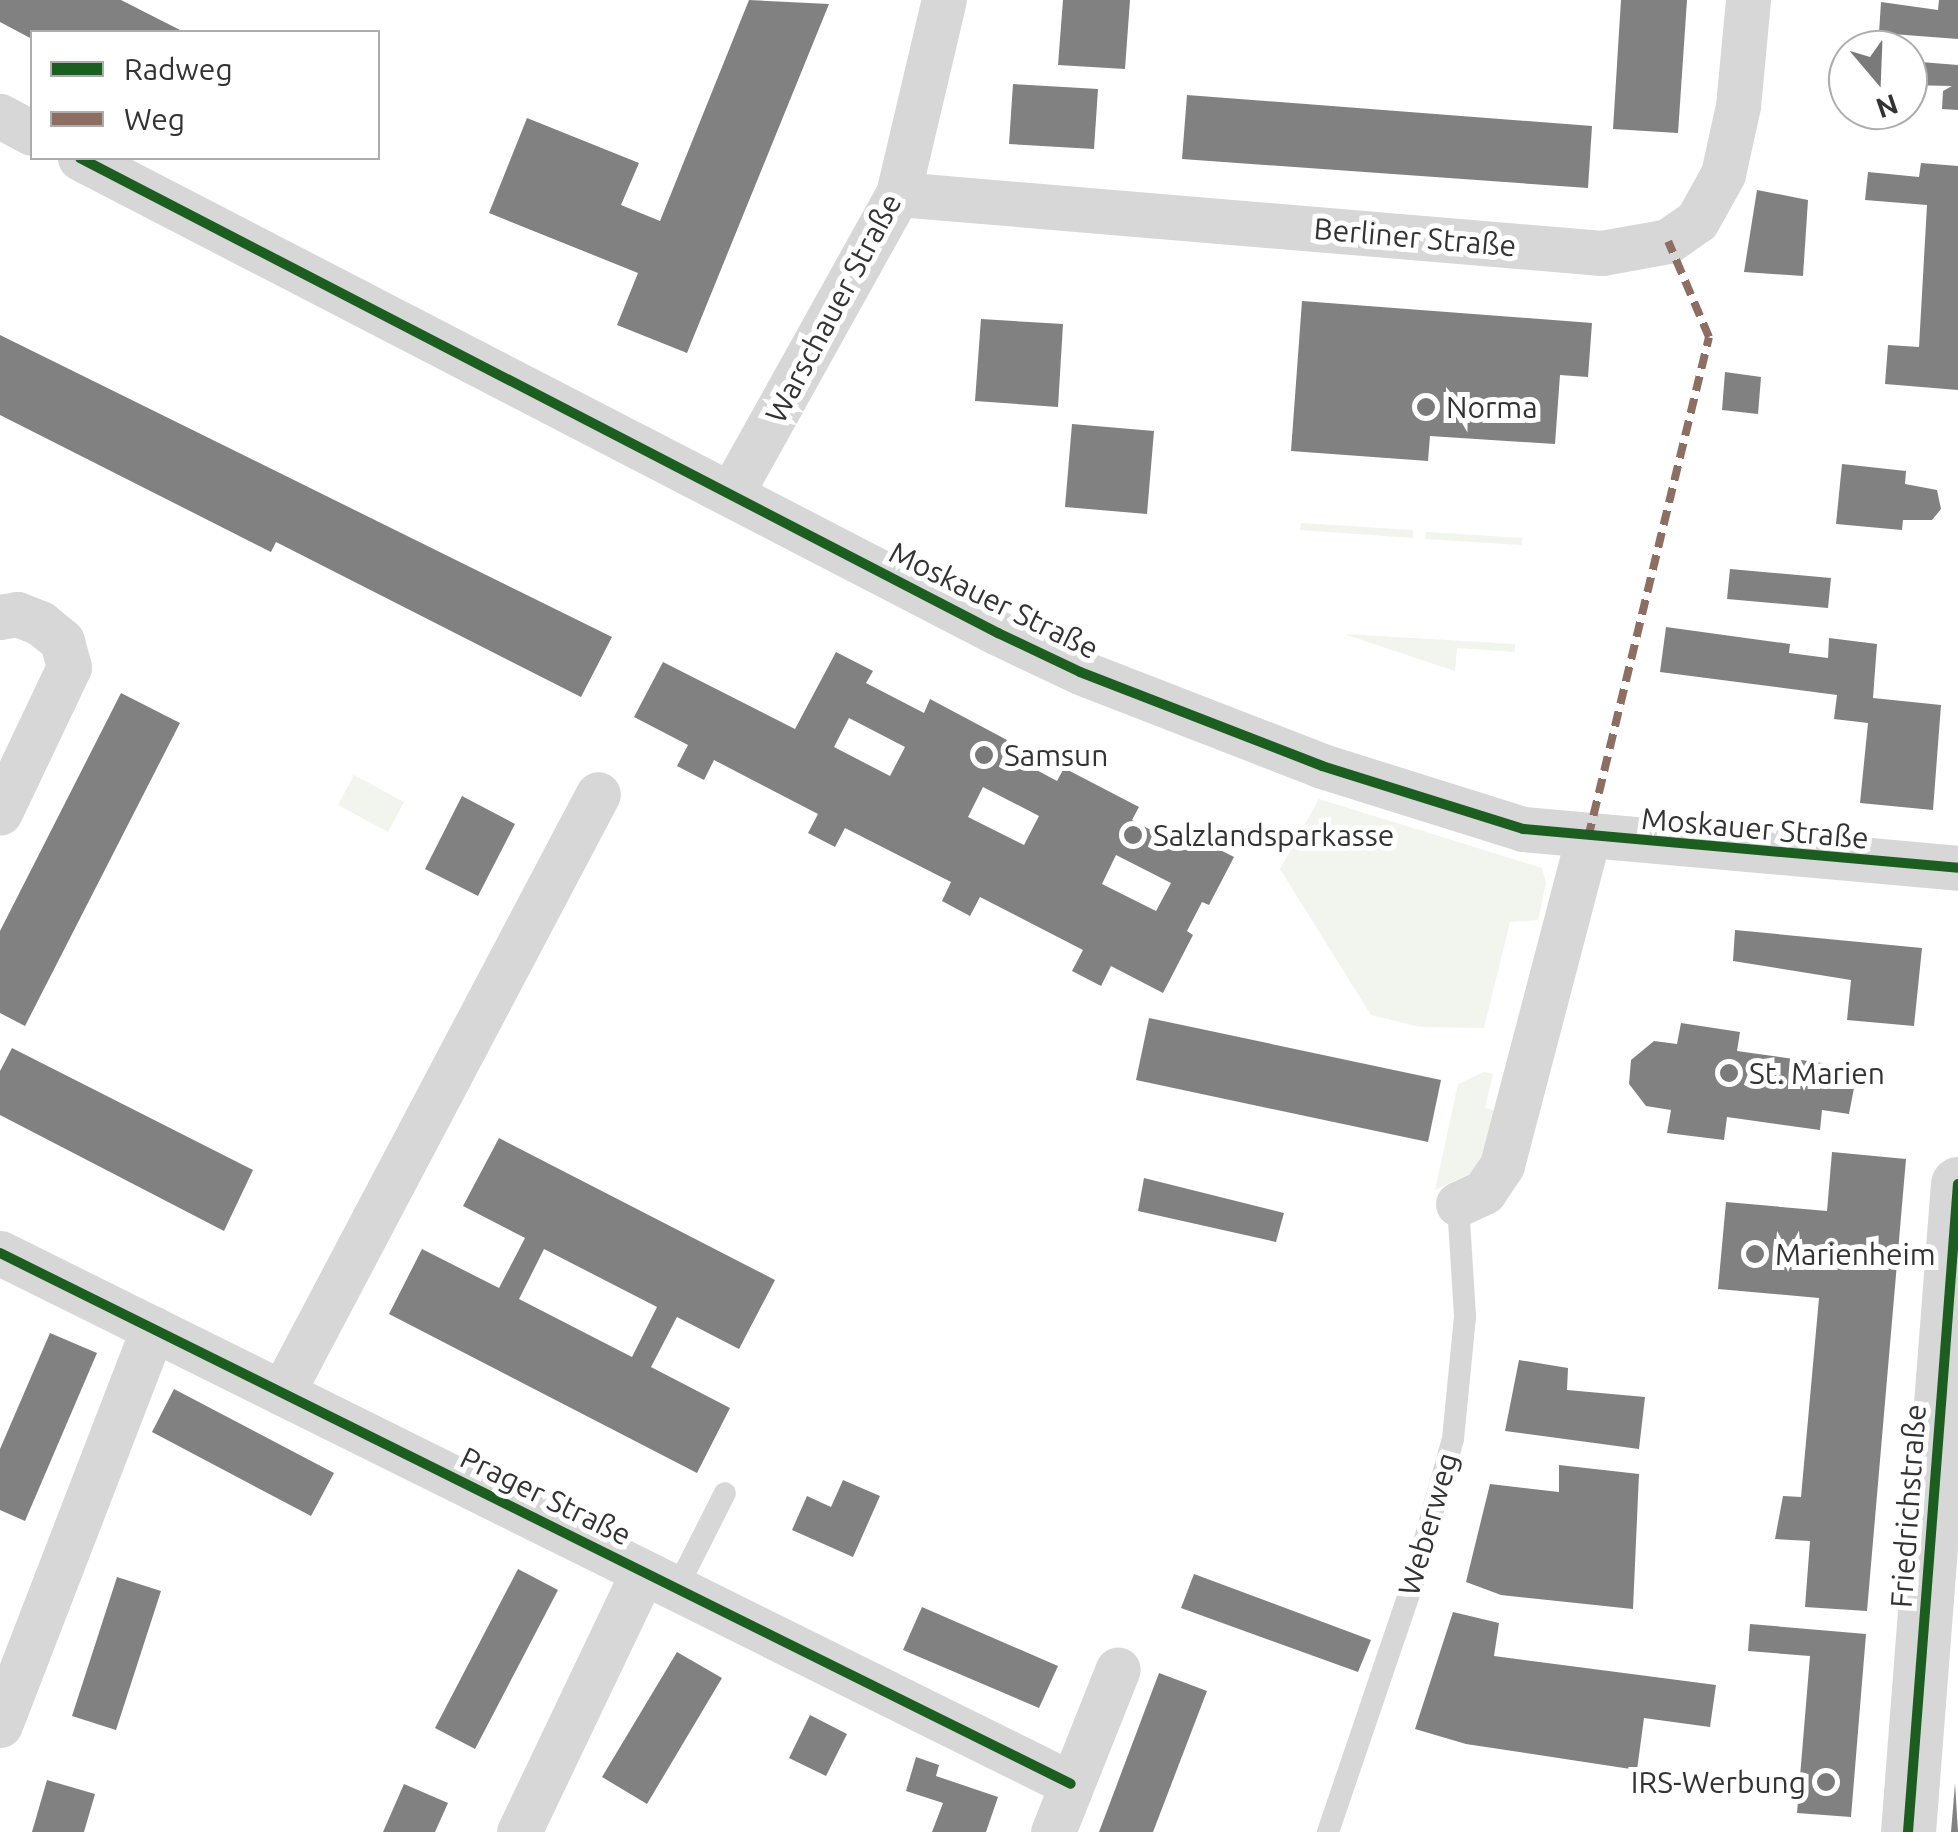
<!DOCTYPE html>
<html>
<head>
<meta charset="utf-8">
<style>
  body { margin:0 }
  #map { position:relative; width:1958px; height:1832px; overflow:hidden; background:#fff; font-family:Ubuntu,sans-serif }
  div>[style] { position:absolute }
  .green>* { inset:0; background:#f1f5ed }
  .building>* { inset:0; background:#818181 }
  .service>* { height:22px; margin:-11px; padding:0 11px; transform-origin:11px; border-radius:11px; background:#d7d7d7 }
  .minor>* { height:45px; margin:-22.5px; padding:0 22.5px; transform-origin:22.5px; border-radius:22.5px; background:#d7d7d7 }
  .tertiary>* { height:55px; margin:-27.5px; padding:0 27.5px; transform-origin:27.5px; border-radius:27.5px; background:#d7d7d7 }
  .quiet>* { height:8px; margin-top:-4px; transform-origin:0; background:repeating-linear-gradient(90deg,#8d6e63 0 15px,transparent 0 23px) }
  .cycleway>* { height:10px; margin:-5px; padding:0 5px; transform-origin:5px; border-radius:5px; background:#1b5e20 }
  .dots>* { width:28px; height:28px; translate:-50% -50%; box-sizing:border-box; border:5px solid #fff; border-radius:50% }
  span { translate:-50% -50%; white-space:nowrap; text-align:center; line-height:1.15; -webkit-text-stroke:10px #fff; paint-order:stroke }
  .street-label { font-size:30px; color:#333 }
  .poi-label { font-size:30px; color:#333 }
  .left { translate:0 -50%; text-align:left }
  .right { translate:-100% -50%; text-align:right }
  .legend { position:absolute; left:30px; top:30px; width:350px; height:130px; box-sizing:border-box; background:#fff; border:2px solid #adadad; margin:0; padding:12px 18px; list-style:none; font-size:30px; color:#333 }
  .legend li { display:flex; align-items:center; gap:20px; height:50px }
  .legend b { width:50px; border:2px solid #adadad }
  .north { position:absolute; left:1828px; top:30px; width:100px; height:100px; box-sizing:border-box; background:#fff; border:2px solid #adadad; border-radius:50%; rotate:161deg; font-size:28px; font-weight:700; line-height:40px; text-align:center; color:#333 }
  .north::after { content:''; display:block; margin:auto; width:35px; height:45px; background:#7a7a7a; clip-path:polygon(50% 0,100% 100%,50% 72%,0 100%) }
</style>
</head>
<body>
<div id="map">
  <div class="green">
    <div style="clip-path:polygon(1301px 523px,1413px 530px,1413px 538px,1300px 530px)"></div>
    <div style="clip-path:polygon(1426px 532px,1522px 538px,1522px 545px,1425px 539px)"></div>
    <div style="clip-path:polygon(1344px 634px,1515px 644px,1515px 652px,1457px 648px,1455px 671px)"></div>
    <div style="clip-path:polygon(354px 775px,404px 802px,388px 832px,338px 805px)"></div>
    <div style="clip-path:polygon(1319px 799px,1542px 868px,1546px 883px,1538px 920px,1510px 922px,1484px 1028px,1420px 1027px,1371px 1015px,1280px 869px)"></div>
    <div style="clip-path:polygon(1484px 1072px,1493px 1074px,1485px 1108px,1498px 1111px,1489px 1142px,1473px 1172px,1435px 1190px,1458px 1084px)"></div>
  </div>
  <div class="building">
    <div style="clip-path:polygon(0 0,121px 0,184px 32px,32px 32px,32px 39px,0 22px)"></div>
    <div style="clip-path:polygon(749px 0,829px 4px,687px 353px,617px 325px,638px 273px,489px 213px,527px 118px,639px 163px,621px 205px,660px 221px)"></div>
    <div style="clip-path:polygon(1063px 0,1130px 0,1125px 69px,1058px 65px)"></div>
    <div style="clip-path:polygon(1621px 0,1687px 0,1678px 133px,1613px 129px)"></div>
    <div style="clip-path:polygon(1939px 0,1958px 0,1958px 39px,1879px 33px,1881px 2px,1938px 10px)"></div>
    <div style="clip-path:polygon(1908px 61px,1958px 65px,1958px 110px,1942px 109px,1943px 91px,1952px 86px,1908px 85px)"></div>
    <div style="clip-path:polygon(1013px 84px,1098px 89px,1094px 149px,1009px 144px)"></div>
    <div style="clip-path:polygon(1187px 95px,1592px 126px,1588px 188px,1182px 159px)"></div>
    <div style="clip-path:polygon(1921px 163px,1958px 166px,1958px 390px,1885px 384px,1888px 345px,1919px 347px,1927px 205px,1865px 200px,1868px 172px,1919px 177px)"></div>
    <div style="clip-path:polygon(1757px 190px,1808px 200px,1803px 276px,1744px 272px)"></div>
    <div style="clip-path:polygon(1302px 301px,1592px 323px,1588px 377px,1560px 375px,1555px 444px,1430px 436px,1428px 461px,1291px 451px)"></div>
    <div style="clip-path:polygon(981px 319px,1063px 324px,1058px 407px,975px 401px)"></div>
    <div style="clip-path:polygon(0 335px,612px 637px,581px 697px,276px 542px,271px 552px,0 415px)"></div>
    <div style="clip-path:polygon(1725px 372px,1761px 377px,1758px 414px,1722px 410px)"></div>
    <div style="clip-path:polygon(1072px 424px,1154px 431px,1147px 514px,1065px 507px)"></div>
    <div style="clip-path:polygon(1842px 464px,1906px 471px,1905px 484px,1937px 490px,1941px 509px,1932px 520px,1903px 520px,1902px 530px,1836px 524px)"></div>
    <div style="clip-path:polygon(1730px 569px,1831px 578px,1828px 608px,1727px 599px)"></div>
    <div style="clip-path:polygon(1666px 627px,1790px 644px,1789px 653px,1828px 658px,1829px 638px,1877px 644px,1873px 698px,1941px 705px,1933px 810px,1860px 803px,1868px 723px,1834px 719px,1837px 695px,1660px 672px)"></div>
    <div style="clip-path:polygon(evenodd,836px 652px,873px 671px,866px 683px,924px 713px,930px 699px,1007px 740px,1001px 751px,1057px 781px,1064px 768px,1139px 807px,1132px 820px,1190px 851px,1197px 838px,1234px 857px,1209px 905px,1202px 902px,1187px 931px,1193px 935px,1163px 993px,1111px 966px,1101px 986px,1072px 971px,1083px 950px,980px 897px,970px 916px,942px 901px,951px 882px,845px 828px,835px 847px,808px 833px,818px 814px,714px 760px,704px 780px,677px 766px,688px 745px,634px 717px,663px 662px,795px 729px,836px 652px,849px 718px,905px 747px,890px 776px,834px 747px,849px 718px,836px 652px,983px 787px,1039px 816px,1024px 845px,968px 817px,983px 787px,836px 652px,1116px 855px,1171px 883px,1156px 911px,1102px 884px,1116px 855px)"></div>
    <div style="clip-path:polygon(121px 693px,180px 723px,25px 1026px,0 1013px,0 931px)"></div>
    <div style="clip-path:polygon(462px 796px,515px 824px,478px 896px,425px 869px)"></div>
    <div style="clip-path:polygon(1735px 930px,1922px 948px,1914px 1026px,1847px 1020px,1851px 980px,1733px 961px)"></div>
    <div style="clip-path:polygon(1149px 1018px,1441px 1080px,1428px 1142px,1136px 1080px)"></div>
    <div style="clip-path:polygon(1681px 1023px,1740px 1032px,1737px 1051px,1829px 1064px,1827px 1082px,1854px 1088px,1849px 1114px,1822px 1110px,1820px 1130px,1727px 1117px,1724px 1140px,1667px 1133px,1671px 1110px,1646px 1106px,1629px 1084px,1631px 1060px,1654px 1041px,1677px 1044px)"></div>
    <div style="clip-path:polygon(12px 1048px,253px 1170px,224px 1231px,0 1115px,0 1071px)"></div>
    <div style="clip-path:polygon(evenodd,499px 1138px,775px 1280px,739px 1349px,677px 1317px,651px 1367px,730px 1408px,697px 1473px,389px 1314px,422px 1249px,499px 1288px,525px 1238px,463px 1206px,499px 1138px,544px 1249px,657px 1307px,632px 1357px,519px 1299px,544px 1249px)"></div>
    <div style="clip-path:polygon(1832px 1152px,1906px 1159px,1867px 1611px,1805px 1607px,1810px 1541px,1775px 1539px,1783px 1496px,1801px 1497px,1819px 1298px,1718px 1289px,1726px 1202px,1827px 1211px)"></div>
    <div style="clip-path:polygon(1144px 1178px,1284px 1213px,1276px 1242px,1138px 1211px)"></div>
    <div style="clip-path:polygon(50px 1333px,97px 1353px,25px 1521px,0 1510px,0 1449px)"></div>
    <div style="clip-path:polygon(1519px 1360px,1568px 1368px,1567px 1390px,1645px 1397px,1639px 1449px,1505px 1431px)"></div>
    <div style="clip-path:polygon(174px 1389px,334px 1473px,311px 1516px,152px 1432px)"></div>
    <div style="clip-path:polygon(1559px 1465px,1639px 1474px,1633px 1609px,1501px 1595px,1466px 1582px,1490px 1484px,1559px 1492px)"></div>
    <div style="clip-path:polygon(843px 1480px,880px 1496px,853px 1557px,792px 1530px,807px 1496px,831px 1507px)"></div>
    <div style="clip-path:polygon(518px 1569px,558px 1590px,475px 1749px,435px 1728px)"></div>
    <div style="clip-path:polygon(1194px 1574px,1371px 1640px,1358px 1672px,1181px 1608px)"></div>
    <div style="clip-path:polygon(117px 1577px,161px 1591px,116px 1730px,72px 1716px)"></div>
    <div style="clip-path:polygon(922px 1607px,1058px 1666px,1039px 1708px,903px 1650px)"></div>
    <div style="clip-path:polygon(1453px 1612px,1499px 1623px,1494px 1656px,1716px 1685px,1710px 1727px,1644px 1718px,1637px 1770px,1466px 1744px,1415px 1729px)"></div>
    <div style="clip-path:polygon(1750px 1624px,1866px 1634px,1851px 1817px,1797px 1813px,1810px 1656px,1748px 1651px)"></div>
    <div style="clip-path:polygon(677px 1652px,722px 1678px,647px 1804px,602px 1777px)"></div>
    <div style="clip-path:polygon(1159px 1673px,1207px 1691px,1153px 1832px,1099px 1832px)"></div>
    <div style="clip-path:polygon(810px 1715px,847px 1734px,826px 1776px,789px 1758px)"></div>
    <div style="clip-path:polygon(916px 1757px,939px 1765px,936px 1776px,998px 1797px,986px 1832px,932px 1832px,943px 1803px,906px 1791px)"></div>
    <div style="clip-path:polygon(47px 1780px,95px 1794px,84px 1832px,32px 1832px)"></div>
    <div style="clip-path:polygon(1955px 1783px,1958px 1832px,1951px 1832px,1954px 1796px)"></div>
    <div style="clip-path:polygon(404px 1784px,448px 1803px,435px 1832px,383px 1832px)"></div>
  </div>
  <div class="service">
    <div style="left:677px;top:1588px;width:106px;rotate:-63.2deg"></div>
    <div style="left:1328px;top:1832px;width:264px;rotate:-71.2deg"></div>
    <div style="left:1413px;top:1582px;width:148px;rotate:-74.4deg"></div>
    <div style="left:1453px;top:1439px;width:124px;rotate:-84.4deg"></div>
    <div style="left:1465px;top:1316px;width:112px;rotate:-93.6deg"></div>
  </div>
  <div class="minor">
    <div style="left:0;top:116px;width:36px;rotate:28deg"></div>
    <div style="left:80px;top:158px;width:1034px;rotate:27.36deg"></div>
    <div style="left:998px;top:633px;width:91px;rotate:25.4deg"></div>
    <div style="left:1080px;top:672px;width:260px;rotate:21.2deg"></div>
    <div style="left:1322px;top:766px;width:211px;rotate:17.4deg"></div>
    <div style="left:1523px;top:829px;width:437px;rotate:5.1deg"></div>
    <div style="left:898px;top:194px;width:706px;rotate:4.79deg"></div>
    <div style="left:1602px;top:253px;width:67px;rotate:-10.3deg"></div>
    <div style="left:1668px;top:241px;width:35px;rotate:-35deg"></div>
    <div style="left:1697px;top:221px;width:54px;rotate:-61deg"></div>
    <div style="left:1723px;top:174px;width:70px;rotate:-77.6deg"></div>
    <div style="left:1738px;top:106px;width:106px;rotate:-84.6deg"></div>
    <div style="left:732px;top:492px;width:341px;rotate:-60.9deg"></div>
    <div style="left:898px;top:194px;width:199px;rotate:-76.7deg"></div>
    <div style="left:0;top:617px;width:17px;rotate:-10deg"></div>
    <div style="left:17px;top:614px;width:25px;rotate:21deg"></div>
    <div style="left:40px;top:623px;width:28px;rotate:39deg"></div>
    <div style="left:62px;top:641px;width:27px;rotate:75deg"></div>
    <div style="left:69px;top:667px;width:161px;rotate:115.4deg"></div>
    <div style="left:1458px;top:1204px;width:29px;rotate:-25deg"></div>
    <div style="left:1484px;top:1192px;width:32px;rotate:-56deg"></div>
    <div style="left:1502px;top:1165px;width:338px;rotate:-75.3deg"></div>
    <div style="left:0;top:1253px;width:1195px;rotate:26.37deg"></div>
    <div style="left:282px;top:1393px;width:677px;rotate:-62.19deg"></div>
    <div style="left:0;top:1725px;width:425px;rotate:-68.9deg"></div>
    <div style="left:519px;top:1832px;width:288px;rotate:-64.5deg"></div>
    <div style="left:1053px;top:1832px;width:175px;rotate:-68.3deg"></div>
  </div>
  <div class="tertiary">
    <div style="left:1908px;top:1832px;width:650px;rotate:-85.59deg"></div>
  </div>
  <div class="quiet">
    <div style="left:1588px;top:838px;width:515px;rotate:-76.42deg"></div>
    <div style="left:1709px;top:337px;width:104px;rotate:-113.1deg"></div>
  </div>
  <div class="cycleway">
    <div style="left:80px;top:158px;width:1034px;rotate:27.36deg"></div>
    <div style="left:998px;top:633px;width:91px;rotate:25.4deg"></div>
    <div style="left:1080px;top:672px;width:260px;rotate:21.2deg"></div>
    <div style="left:1322px;top:766px;width:211px;rotate:17.4deg"></div>
    <div style="left:1523px;top:829px;width:437px;rotate:5.1deg"></div>
    <div style="left:0;top:1253px;width:1195px;rotate:26.37deg"></div>
    <div style="left:1908px;top:1832px;width:650px;rotate:-85.59deg"></div>
  </div>
  <div class="dots">
    <div style="left:1426px;top:407px;background:#7a7a7a"></div>
    <div style="left:984px;top:755px;background:#7a7a7a"></div>
    <div style="left:1133px;top:835px;background:#7a7a7a"></div>
    <div style="left:1729px;top:1073px;background:#7a7a7a"></div>
    <div style="left:1755px;top:1254px;background:#7a7a7a"></div>
    <div style="left:1826px;top:1782px;background:#7a7a7a"></div>
  </div>
  <div class="street-label">
    <span style="left:1415px;top:237px;rotate:5deg">Berliner Straße</span>
    <span style="left:833px;top:308px;rotate:-62deg">Warschauer Straße</span>
    <span style="left:994px;top:600px;rotate:26deg">Moskauer Straße</span>
    <span style="left:1755px;top:828px;rotate:5deg">Moskauer Straße</span>
    <span style="left:546px;top:1496px;rotate:26deg">Prager Straße</span>
    <span style="left:1908px;top:1506px;rotate:-86deg">Friedrichstraße</span>
    <span style="left:1428px;top:1524px;rotate:-74deg">Weberweg</span>
  </div>
  <div class="poi-label">
    <span class="left" style="left:1446px;top:407px">Norma</span>
    <span class="left" style="left:1004px;top:755px">Samsun</span>
    <span class="left" style="left:1153px;top:835px">Salzlandsparkasse</span>
    <span class="left" style="left:1749px;top:1073px">St. Marien</span>
    <span class="left" style="left:1775px;top:1254px">Marienheim</span>
    <span class="right" style="left:1806px;top:1782px">IRS-Werbung</span>
  </div>
  <ul class="legend">
  <li><b style="height:12px;background:#1b5e20"></b>Radweg</li>
  <li><b style="height:12px;background:#8d6e63"></b>Weg</li>
  </ul>
  <div class="north">N</div>
</div>
</body>
</html>
